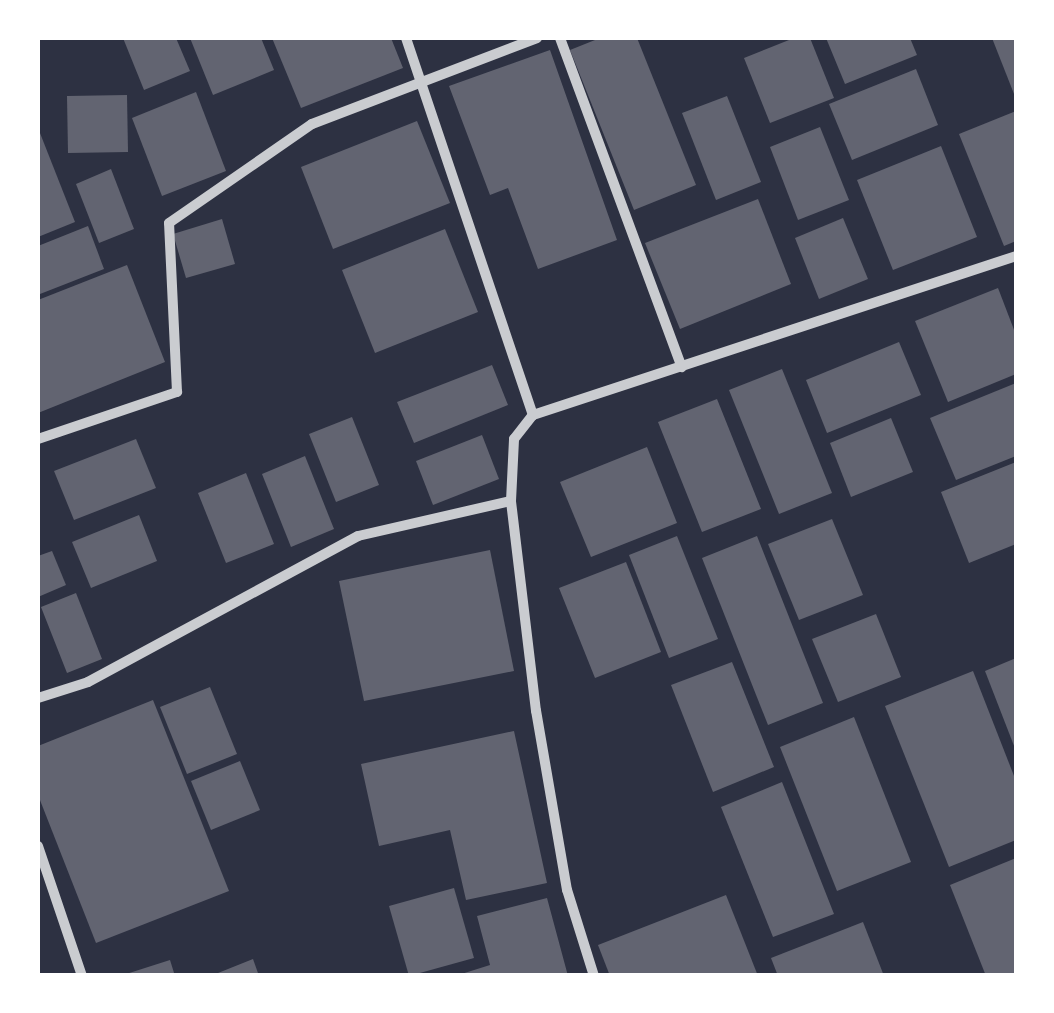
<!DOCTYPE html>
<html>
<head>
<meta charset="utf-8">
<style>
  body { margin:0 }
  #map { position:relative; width:1054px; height:1013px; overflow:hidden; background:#2d3142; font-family:"Nunito Sans",sans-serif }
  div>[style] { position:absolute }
  .building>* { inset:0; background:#626471 }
  .minor>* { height:10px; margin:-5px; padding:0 5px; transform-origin:5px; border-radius:5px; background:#caccd0 }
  span { translate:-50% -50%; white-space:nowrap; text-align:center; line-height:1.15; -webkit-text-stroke:10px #fff; paint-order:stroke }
  .frame { position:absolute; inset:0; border:40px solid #fff; pointer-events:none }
</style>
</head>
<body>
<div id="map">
  <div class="building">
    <div style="clip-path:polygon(123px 38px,176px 38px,190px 71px,144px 90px)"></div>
    <div style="clip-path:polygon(190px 38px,261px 38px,274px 70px,213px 95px)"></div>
    <div style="clip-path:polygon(272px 38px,391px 38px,403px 68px,301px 108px)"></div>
    <div style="clip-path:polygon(600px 38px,637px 38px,696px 185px,634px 210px,570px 50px)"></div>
    <div style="clip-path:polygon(794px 38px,810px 38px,834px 98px,770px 123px,744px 58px)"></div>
    <div style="clip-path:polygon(826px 38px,910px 38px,917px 55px,845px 84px)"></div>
    <div style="clip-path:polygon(992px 38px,1016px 38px,1016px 99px)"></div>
    <div style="clip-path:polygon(550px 50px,617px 240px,538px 269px,508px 188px,490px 195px,449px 86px)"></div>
    <div style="clip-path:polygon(916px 69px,938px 125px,852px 160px,829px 104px)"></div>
    <div style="clip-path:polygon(196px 92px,226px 171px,162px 196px,132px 118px)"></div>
    <div style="clip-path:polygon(127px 95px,128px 152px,68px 153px,67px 96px)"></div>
    <div style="clip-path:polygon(727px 96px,761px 182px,716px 200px,682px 113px)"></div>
    <div style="clip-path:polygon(1016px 111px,1016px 241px,1004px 246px,959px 134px)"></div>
    <div style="clip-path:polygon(417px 121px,450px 203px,333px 249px,301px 167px)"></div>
    <div style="clip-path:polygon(820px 127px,849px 200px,798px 220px,770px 147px)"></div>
    <div style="clip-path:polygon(38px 128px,75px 222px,38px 237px)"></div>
    <div style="clip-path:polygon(941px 146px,977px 237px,893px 270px,857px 180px)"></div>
    <div style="clip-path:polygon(111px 169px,134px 229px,99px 243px,76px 184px)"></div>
    <div style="clip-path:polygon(758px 199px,791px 284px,680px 329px,645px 243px)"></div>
    <div style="clip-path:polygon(843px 218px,868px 279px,819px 299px,795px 238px)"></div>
    <div style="clip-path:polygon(222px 219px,235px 264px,186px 278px,173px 234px)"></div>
    <div style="clip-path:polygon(88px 226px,104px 269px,40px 294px,38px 246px)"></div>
    <div style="clip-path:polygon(445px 229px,478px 312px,375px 353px,342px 270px)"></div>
    <div style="clip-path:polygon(127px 265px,165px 362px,38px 413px,38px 300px)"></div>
    <div style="clip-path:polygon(998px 288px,1016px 335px,1016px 374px,948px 402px,915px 321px)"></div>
    <div style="clip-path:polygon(899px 342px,921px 395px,827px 433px,806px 380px)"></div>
    <div style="clip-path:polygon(492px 365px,508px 405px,414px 443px,397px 402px)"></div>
    <div style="clip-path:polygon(782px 369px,832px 493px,779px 514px,729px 390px)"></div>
    <div style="clip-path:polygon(1016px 383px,1016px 456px,956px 480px,930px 418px)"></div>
    <div style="clip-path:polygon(717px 399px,761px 509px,702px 532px,658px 422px)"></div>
    <div style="clip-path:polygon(352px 417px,379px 485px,336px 502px,309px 434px)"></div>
    <div style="clip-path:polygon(891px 418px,913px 472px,851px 497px,830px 443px)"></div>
    <div style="clip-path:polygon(482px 435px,499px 479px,433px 505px,416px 461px)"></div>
    <div style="clip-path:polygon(136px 439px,156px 488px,74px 520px,54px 471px)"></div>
    <div style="clip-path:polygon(647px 447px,677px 523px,591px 557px,560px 482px)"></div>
    <div style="clip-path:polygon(305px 456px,334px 529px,291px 547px,262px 474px)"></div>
    <div style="clip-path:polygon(1016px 462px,1016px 544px,969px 563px,941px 492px)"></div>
    <div style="clip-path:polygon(246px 473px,274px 544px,226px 563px,198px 493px)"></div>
    <div style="clip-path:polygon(139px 515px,157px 561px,91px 588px,72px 542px)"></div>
    <div style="clip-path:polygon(832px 519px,863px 595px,799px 620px,768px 544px)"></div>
    <div style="clip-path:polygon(677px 536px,718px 639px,669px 658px,629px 555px)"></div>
    <div style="clip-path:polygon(757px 536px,823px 703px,768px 725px,702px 558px)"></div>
    <div style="clip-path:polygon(490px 550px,514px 671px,364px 701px,339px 581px)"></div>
    <div style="clip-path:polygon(52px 551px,66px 585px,38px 597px,38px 556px)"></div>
    <div style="clip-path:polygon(626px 562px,661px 652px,595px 678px,559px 588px)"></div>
    <div style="clip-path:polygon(76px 593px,102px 659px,67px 673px,41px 607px)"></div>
    <div style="clip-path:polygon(876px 614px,901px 677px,838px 702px,812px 639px)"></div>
    <div style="clip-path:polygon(1016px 658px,1016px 751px,985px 671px)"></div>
    <div style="clip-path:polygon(732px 662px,774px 767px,713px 792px,671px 685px)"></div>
    <div style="clip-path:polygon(973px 671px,1016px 781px,1016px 840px,949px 867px,885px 706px)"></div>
    <div style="clip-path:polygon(210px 687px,237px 754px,187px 774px,160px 707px)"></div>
    <div style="clip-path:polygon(153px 700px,229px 891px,96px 943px,38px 795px,38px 746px)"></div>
    <div style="clip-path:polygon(854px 717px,911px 862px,837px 891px,780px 747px)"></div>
    <div style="clip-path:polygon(514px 731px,547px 883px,466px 900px,450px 830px,379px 846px,361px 764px)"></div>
    <div style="clip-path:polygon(240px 761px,260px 810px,211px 830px,191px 781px)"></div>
    <div style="clip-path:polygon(782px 782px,834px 914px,773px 937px,721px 807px)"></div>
    <div style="clip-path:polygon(1016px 858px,1016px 976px,986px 976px,950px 885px)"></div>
    <div style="clip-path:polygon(454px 888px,474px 958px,409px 976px,389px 906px)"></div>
    <div style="clip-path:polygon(726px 895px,758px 976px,610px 976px,598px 945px)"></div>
    <div style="clip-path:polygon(547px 898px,568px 976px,455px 976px,490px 965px,477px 916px)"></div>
    <div style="clip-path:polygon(863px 922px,884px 976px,778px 976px,771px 958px)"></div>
    <div style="clip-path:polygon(253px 959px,259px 976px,213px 976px,213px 975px)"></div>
    <div style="clip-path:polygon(170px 960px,175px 976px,123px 976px,123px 975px)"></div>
  </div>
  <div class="minor">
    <div style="left:406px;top:38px;width:398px;rotate:71.4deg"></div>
    <div style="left:560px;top:38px;width:351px;rotate:69.7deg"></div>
    <div style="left:38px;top:439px;width:147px;rotate:-18.7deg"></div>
    <div style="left:177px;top:392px;width:169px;rotate:-92.7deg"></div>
    <div style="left:169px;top:223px;width:174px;rotate:-34.7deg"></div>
    <div style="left:312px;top:124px;width:241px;rotate:-20.9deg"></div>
    <div style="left:38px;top:698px;width:52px;rotate:-17.7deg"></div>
    <div style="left:88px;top:682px;width:307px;rotate:-28.4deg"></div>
    <div style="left:358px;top:536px;width:157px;rotate:-12.9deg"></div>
    <div style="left:38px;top:846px;width:137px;rotate:71.3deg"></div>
    <div style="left:594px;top:976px;width:90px;rotate:-107.4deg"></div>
    <div style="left:567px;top:890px;width:182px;rotate:-99.8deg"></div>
    <div style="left:536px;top:711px;width:211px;rotate:-96.8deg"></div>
    <div style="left:511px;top:501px;width:62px;rotate:-87.2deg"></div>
    <div style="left:514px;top:439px;width:31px;rotate:-52deg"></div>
    <div style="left:533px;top:415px;width:508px;rotate:-18.22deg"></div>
  </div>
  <div class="frame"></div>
</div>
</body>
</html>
